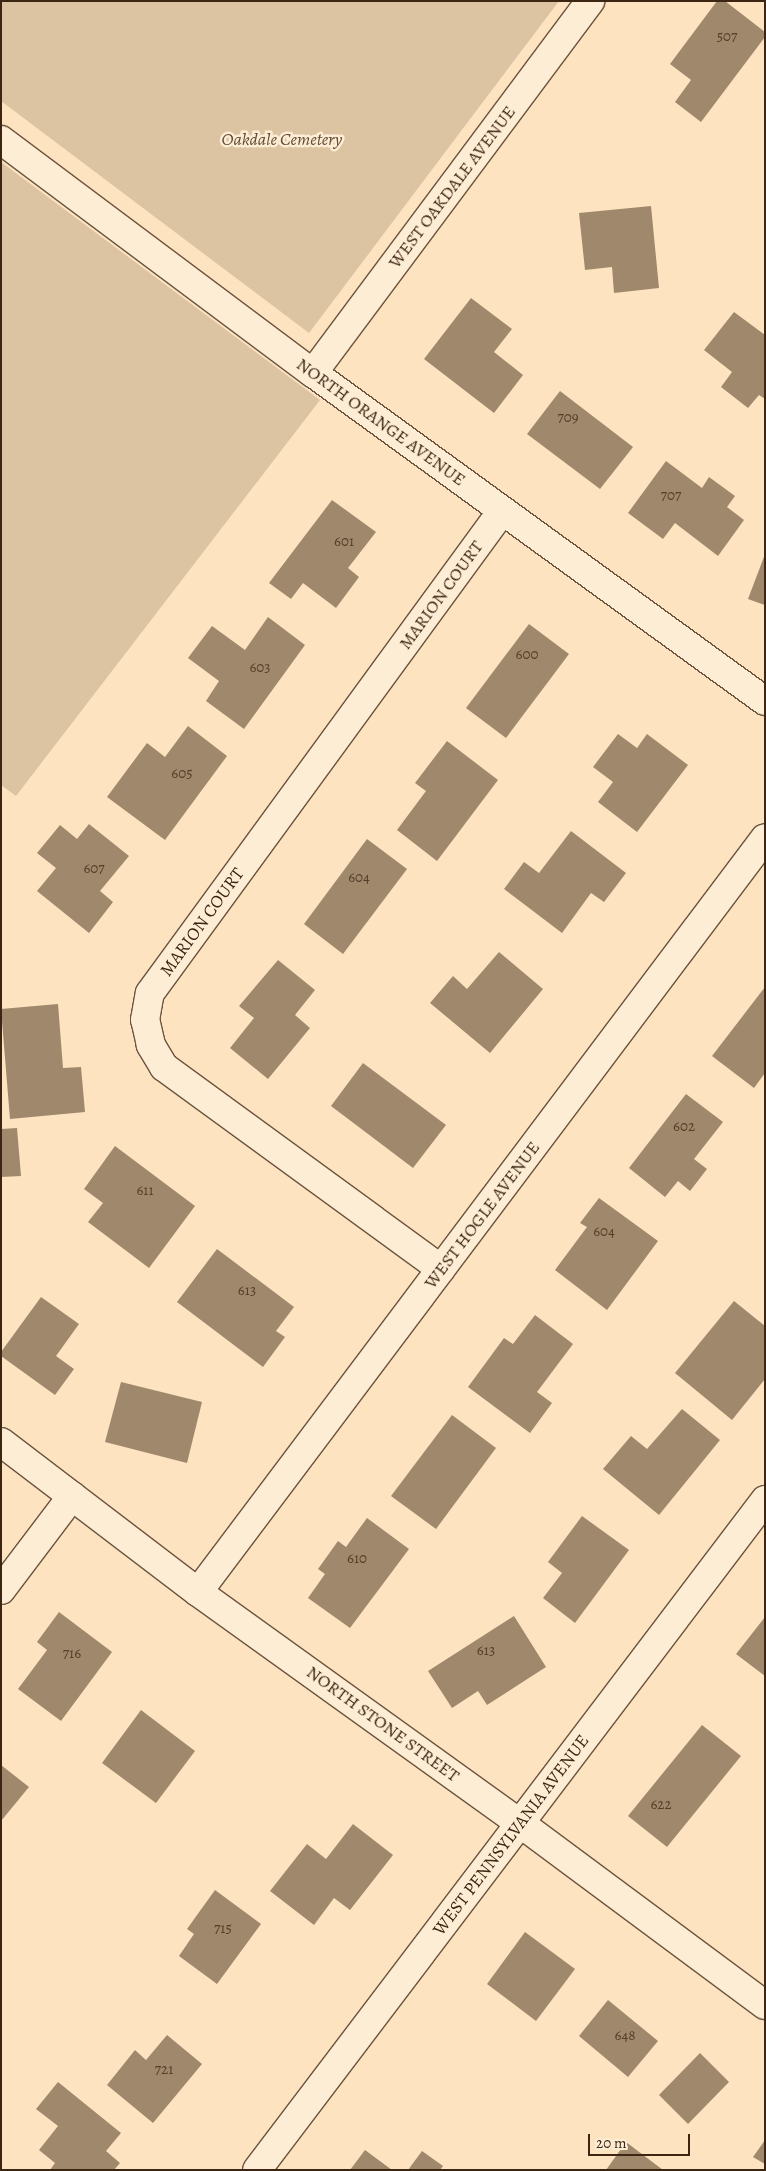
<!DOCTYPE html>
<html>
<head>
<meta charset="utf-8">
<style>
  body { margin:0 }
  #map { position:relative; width:766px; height:2171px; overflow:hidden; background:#fde3bf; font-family:Alegreya,serif }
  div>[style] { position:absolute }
  .green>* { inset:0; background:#dcc3a2 }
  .building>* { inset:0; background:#a0886c }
  .roads { filter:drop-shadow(1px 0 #6c543e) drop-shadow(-1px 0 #6c543e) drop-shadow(0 1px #6c543e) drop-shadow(0 -1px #6c543e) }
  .minor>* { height:28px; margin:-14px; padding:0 14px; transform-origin:14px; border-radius:14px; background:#feedd5 }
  span { translate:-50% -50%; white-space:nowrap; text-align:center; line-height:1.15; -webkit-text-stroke:5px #feedd5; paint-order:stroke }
  .number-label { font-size:15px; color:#553e29 }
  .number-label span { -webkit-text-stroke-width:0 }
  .park-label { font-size:18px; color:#644c37; font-style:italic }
  .street-label { font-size:18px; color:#3c2513 }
  .frame { position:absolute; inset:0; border:2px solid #3c2513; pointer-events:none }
  .scale { position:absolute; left:588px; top:2134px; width:102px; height:22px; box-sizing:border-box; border:2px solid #3c2513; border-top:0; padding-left:6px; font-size:15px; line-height:18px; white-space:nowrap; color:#3c2513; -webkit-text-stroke:4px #feedd5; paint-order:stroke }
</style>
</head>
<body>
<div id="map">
  <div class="green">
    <div style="clip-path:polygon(1px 1px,559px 1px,309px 333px,1px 101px)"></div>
    <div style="clip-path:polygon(1px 162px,320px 400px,16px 796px,1px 785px)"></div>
  </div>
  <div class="building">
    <div style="clip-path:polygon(717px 1px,725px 1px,765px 32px,765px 37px,701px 122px,675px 102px,691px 80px,670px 64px)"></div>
    <div style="clip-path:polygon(651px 206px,659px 288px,614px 293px,612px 267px,585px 270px,579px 213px)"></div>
    <div style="clip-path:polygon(471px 298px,512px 329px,494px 352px,523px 375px,494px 413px,424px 359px)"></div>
    <div style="clip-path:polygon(734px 312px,765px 335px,765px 399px,759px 395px,748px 408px,721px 387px,732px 372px,704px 350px)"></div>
    <div style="clip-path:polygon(560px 391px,633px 447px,600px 489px,527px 434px)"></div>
    <div style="clip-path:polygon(666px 461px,702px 488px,709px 477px,735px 496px,727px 507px,744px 520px,718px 556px,675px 523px,663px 539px,628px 513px)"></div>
    <div style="clip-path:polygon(332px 500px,376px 532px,348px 568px,359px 577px,336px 608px,303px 583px,291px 599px,269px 583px)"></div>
    <div style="clip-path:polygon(765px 554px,765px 605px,748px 599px)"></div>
    <div style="clip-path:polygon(268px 617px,305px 645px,244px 729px,206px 701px,219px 681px,188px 658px,212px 626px,245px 650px)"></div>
    <div style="clip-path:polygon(529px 624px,569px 654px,506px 738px,466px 708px)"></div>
    <div style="clip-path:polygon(188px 726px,227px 756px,165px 840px,107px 797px,147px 743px,165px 757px)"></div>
    <div style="clip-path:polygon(618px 734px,637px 748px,647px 734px,688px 765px,637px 832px,598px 802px,613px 782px,593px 767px)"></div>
    <div style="clip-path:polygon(447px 741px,498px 780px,437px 861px,397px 830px,426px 791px,415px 783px)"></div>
    <div style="clip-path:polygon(89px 824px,129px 856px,100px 891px,113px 902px,89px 933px,37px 891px,56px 868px,37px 853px,60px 825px,77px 839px)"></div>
    <div style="clip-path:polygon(571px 831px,626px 873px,604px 902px,591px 893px,562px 933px,504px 889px,524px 862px,539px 873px)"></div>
    <div style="clip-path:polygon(367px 839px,407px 869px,343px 954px,304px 924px)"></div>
    <div style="clip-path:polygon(499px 952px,543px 989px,490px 1053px,430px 1003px,453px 976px,467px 989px)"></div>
    <div style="clip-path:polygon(278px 960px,315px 990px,295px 1015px,310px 1028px,268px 1079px,230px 1048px,254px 1018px,239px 1006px)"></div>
    <div style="clip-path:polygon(765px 987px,765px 1073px,754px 1088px,712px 1056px)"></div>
    <div style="clip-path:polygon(58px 1004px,63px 1068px,81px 1067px,85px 1112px,10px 1119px,1px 1009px)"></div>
    <div style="clip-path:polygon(363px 1063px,446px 1125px,413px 1168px,331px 1106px)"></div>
    <div style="clip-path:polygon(686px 1094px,723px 1122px,694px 1159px,707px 1169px,690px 1191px,678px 1181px,665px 1197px,629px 1168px)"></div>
    <div style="clip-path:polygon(17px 1128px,21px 1176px,1px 1177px,1px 1129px)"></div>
    <div style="clip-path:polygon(115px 1146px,195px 1206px,149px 1268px,88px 1222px,103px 1203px,84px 1189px)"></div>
    <div style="clip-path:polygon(599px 1198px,658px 1241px,607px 1310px,555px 1270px,587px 1227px,580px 1223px)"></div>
    <div style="clip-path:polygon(217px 1249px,294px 1307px,276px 1331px,285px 1337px,263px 1367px,177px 1302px)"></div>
    <div style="clip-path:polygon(41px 1297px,79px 1324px,56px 1356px,74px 1369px,55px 1395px,1px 1356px,1px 1352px)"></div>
    <div style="clip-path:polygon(734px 1301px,765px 1326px,765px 1379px,732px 1420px,675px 1373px)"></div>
    <div style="clip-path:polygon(535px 1315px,573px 1344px,537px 1392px,552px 1403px,530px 1433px,468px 1387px,504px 1338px,513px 1344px)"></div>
    <div style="clip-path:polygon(121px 1382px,202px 1402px,187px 1463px,105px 1442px)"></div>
    <div style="clip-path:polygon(682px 1409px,720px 1440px,659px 1515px,603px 1469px,631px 1436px,647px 1449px)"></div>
    <div style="clip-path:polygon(452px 1415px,496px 1448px,436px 1529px,391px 1496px)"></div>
    <div style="clip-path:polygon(582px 1516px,629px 1550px,575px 1623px,543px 1598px,562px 1573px,548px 1562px)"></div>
    <div style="clip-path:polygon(367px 1518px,409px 1549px,350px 1628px,308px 1598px,325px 1574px,318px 1569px,338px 1541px,346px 1547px)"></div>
    <div style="clip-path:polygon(59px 1612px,112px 1652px,61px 1721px,18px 1689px,47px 1650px,37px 1642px)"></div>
    <div style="clip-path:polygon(514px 1616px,546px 1667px,487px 1705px,478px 1691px,452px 1708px,428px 1671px)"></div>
    <div style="clip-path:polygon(765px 1617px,765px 1676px,736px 1654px)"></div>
    <div style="clip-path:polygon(141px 1710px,195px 1751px,156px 1803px,102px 1763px)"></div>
    <div style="clip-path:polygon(702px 1725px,741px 1756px,667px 1847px,628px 1816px)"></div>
    <div style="clip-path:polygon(1px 1765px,29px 1787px,1px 1821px)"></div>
    <div style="clip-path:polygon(353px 1824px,393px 1855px,350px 1910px,334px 1898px,314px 1925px,270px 1891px,307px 1844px,326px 1859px)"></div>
    <div style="clip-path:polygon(215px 1890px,261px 1924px,217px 1984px,179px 1956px,194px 1934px,187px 1929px)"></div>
    <div style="clip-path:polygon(525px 1932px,575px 1969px,536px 2021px,487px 1984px)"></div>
    <div style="clip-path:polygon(608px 2000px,658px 2041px,628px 2077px,579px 2036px)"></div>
    <div style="clip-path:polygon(167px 2035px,202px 2064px,153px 2123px,107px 2085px,135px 2050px,146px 2060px)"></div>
    <div style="clip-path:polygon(700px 2053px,729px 2082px,688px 2124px,659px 2095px)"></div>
    <div style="clip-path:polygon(58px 2082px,121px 2133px,106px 2151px,120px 2163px,114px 2170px,50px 2170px,55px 2163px,39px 2150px,58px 2126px,36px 2109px)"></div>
    <div style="clip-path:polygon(765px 2140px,765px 2164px,753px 2157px)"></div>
    <div style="clip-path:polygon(626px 2142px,663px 2170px,606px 2170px)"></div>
    <div style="clip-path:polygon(365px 2150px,392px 2170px,350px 2170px)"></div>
    <div style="clip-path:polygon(422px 2151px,443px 2166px,440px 2170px,408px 2170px)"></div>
  </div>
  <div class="roads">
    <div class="minor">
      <div style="left:1px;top:140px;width:389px;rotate:36.8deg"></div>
      <div style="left:313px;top:373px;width:558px;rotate:35.97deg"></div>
      <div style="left:313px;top:373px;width:464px;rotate:-53.3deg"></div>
      <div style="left:441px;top:1269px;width:343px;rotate:-143.9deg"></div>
      <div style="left:164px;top:1067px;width:26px;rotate:-121deg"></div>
      <div style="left:151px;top:1045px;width:26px;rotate:-103deg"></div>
      <div style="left:145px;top:1020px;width:27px;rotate:-80deg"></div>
      <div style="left:150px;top:993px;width:597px;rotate:-53.86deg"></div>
      <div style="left:1px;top:1442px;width:248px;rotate:37.3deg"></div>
      <div style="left:198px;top:1592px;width:396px;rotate:35.7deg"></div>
      <div style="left:520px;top:1823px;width:305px;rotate:36.6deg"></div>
      <div style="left:1px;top:1590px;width:118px;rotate:-52.9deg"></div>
      <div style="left:198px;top:1592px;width:943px;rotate:-53.06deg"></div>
      <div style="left:257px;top:2170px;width:841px;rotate:-52.83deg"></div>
    </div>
  </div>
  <div class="number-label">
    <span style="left:727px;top:37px">507</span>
    <span style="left:568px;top:418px">709</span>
    <span style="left:671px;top:496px">707</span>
    <span style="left:344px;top:542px">601</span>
    <span style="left:527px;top:655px">600</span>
    <span style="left:260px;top:668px">603</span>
    <span style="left:182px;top:774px">605</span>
    <span style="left:94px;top:869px">607</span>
    <span style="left:359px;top:878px">604</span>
    <span style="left:684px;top:1127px">602</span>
    <span style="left:145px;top:1191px">611</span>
    <span style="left:604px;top:1232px">604</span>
    <span style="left:247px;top:1291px">613</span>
    <span style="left:357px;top:1559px">610</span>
    <span style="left:486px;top:1651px">613</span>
    <span style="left:72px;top:1654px">716</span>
    <span style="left:661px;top:1805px">622</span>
    <span style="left:223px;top:1929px">715</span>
    <span style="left:625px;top:2036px">648</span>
    <span style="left:164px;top:2070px">721</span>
  </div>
  <div class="park-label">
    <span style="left:282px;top:139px">Oakdale Cemetery</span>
  </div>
  <div class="street-label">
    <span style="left:452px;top:187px;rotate:-53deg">WEST OAKDALE AVENUE</span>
    <span style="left:381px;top:422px;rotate:36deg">NORTH ORANGE AVENUE</span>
    <span style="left:441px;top:595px;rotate:-54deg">MARION COURT</span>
    <span style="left:202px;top:922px;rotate:-54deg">MARION COURT</span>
    <span style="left:482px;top:1215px;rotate:-53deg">WEST HOGLE AVENUE</span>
    <span style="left:383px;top:1724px;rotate:36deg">NORTH STONE STREET</span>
    <span style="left:511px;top:1835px;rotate:-53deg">WEST PENNSYLVANIA AVENUE</span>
  </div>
  <div class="frame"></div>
  <div class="scale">20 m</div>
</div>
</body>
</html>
